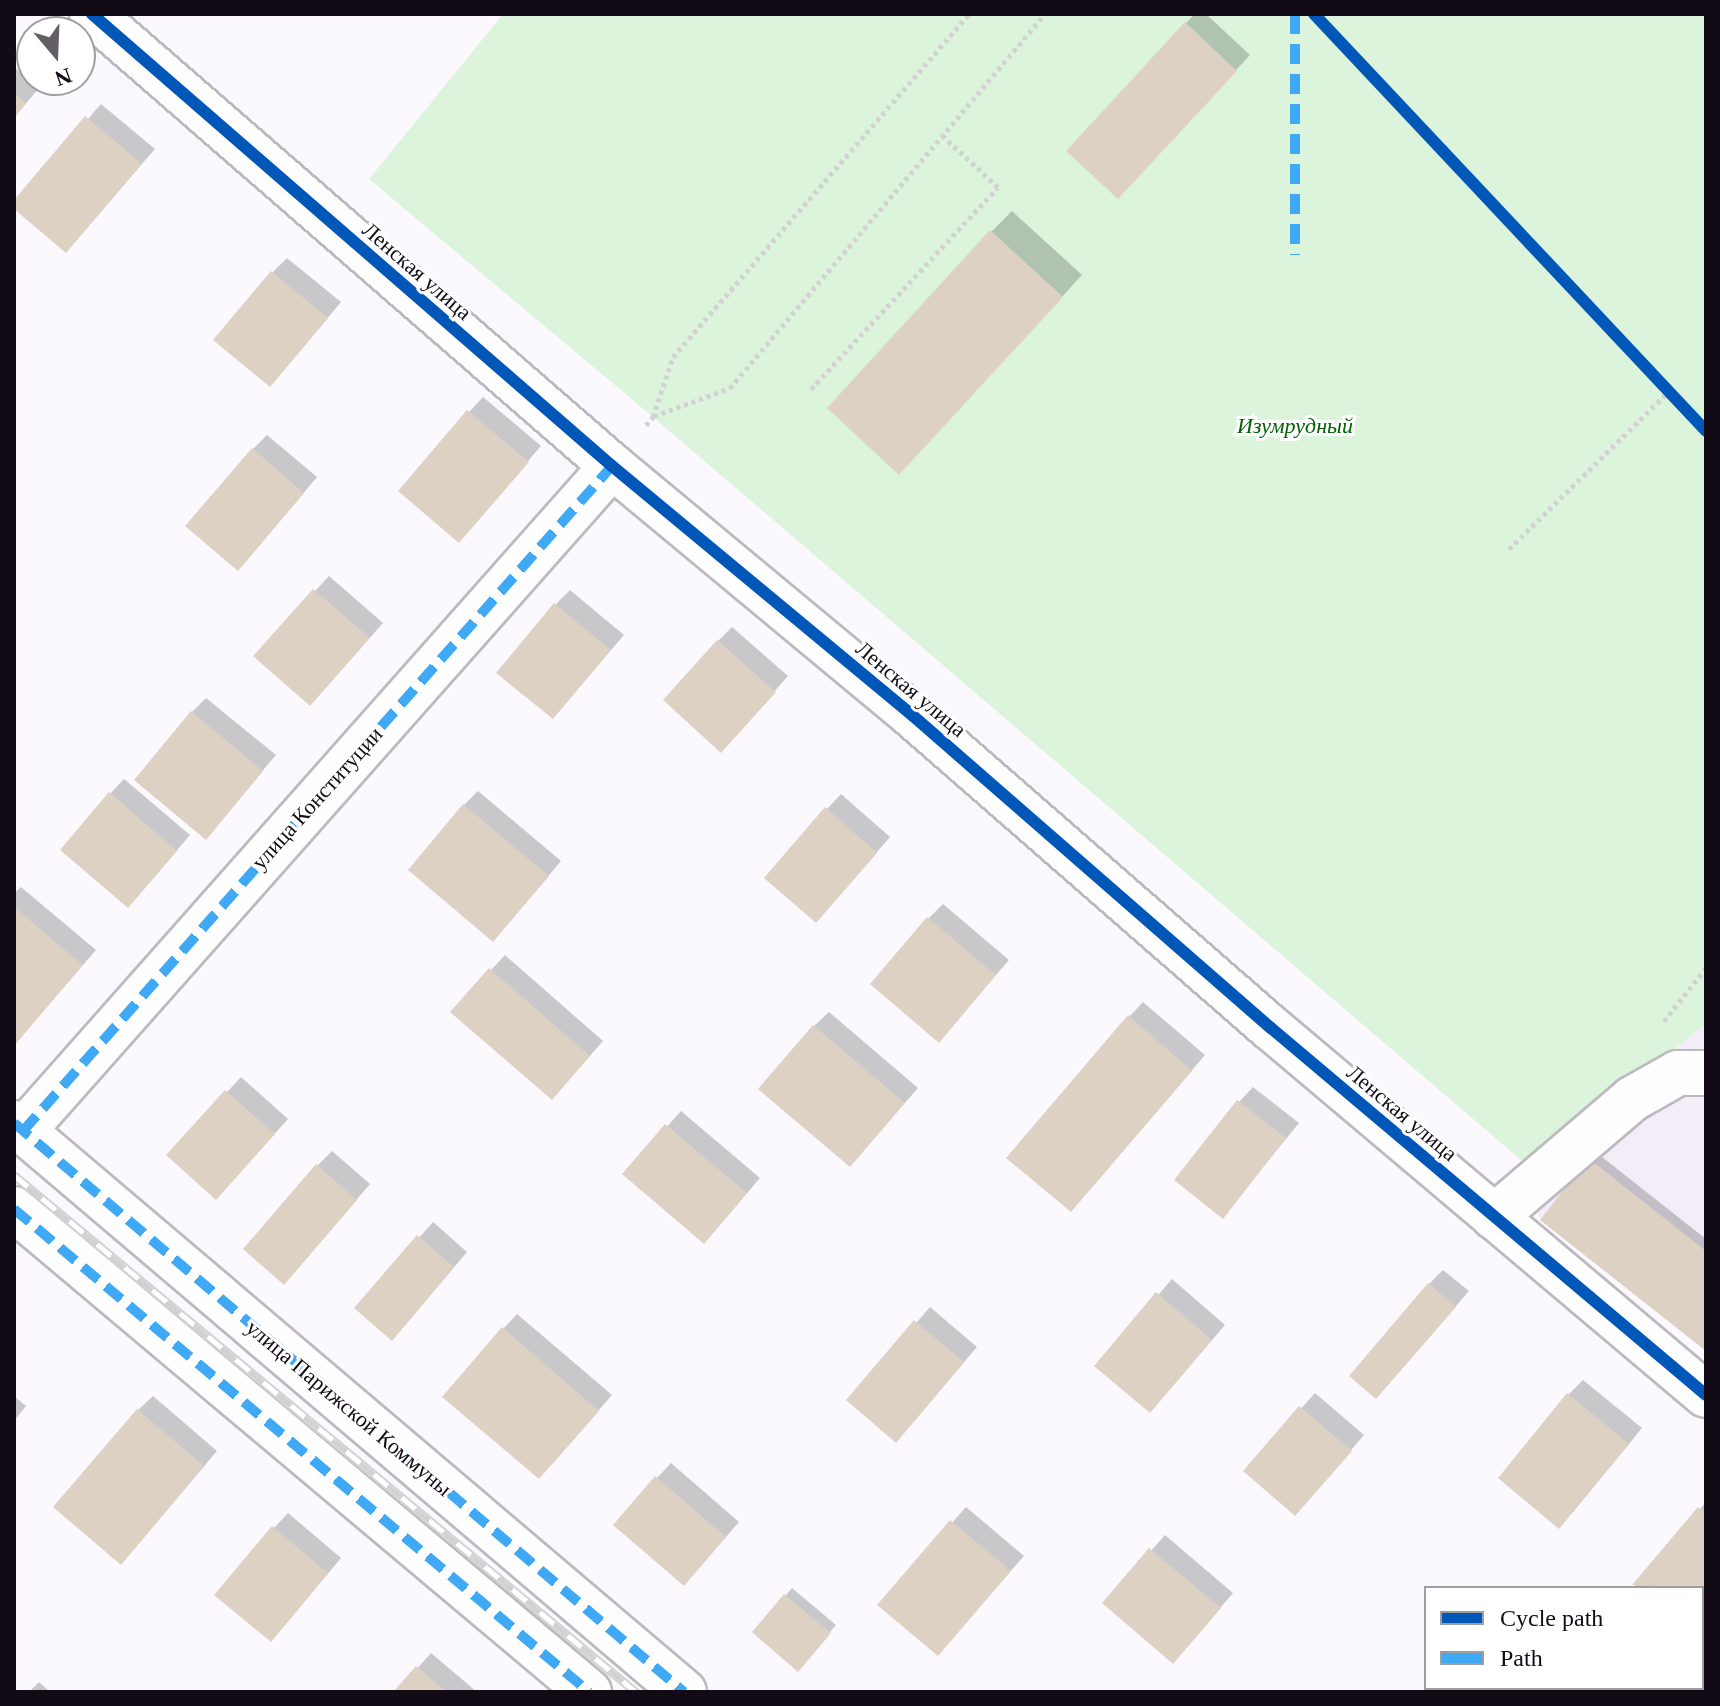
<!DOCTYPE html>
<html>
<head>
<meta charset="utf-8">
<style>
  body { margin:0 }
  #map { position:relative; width:1720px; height:1706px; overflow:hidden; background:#fbf9fd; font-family:"Times New Roman",serif }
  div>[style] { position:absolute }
  .built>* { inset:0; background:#f4edf7 }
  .green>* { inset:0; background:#ddf4dc }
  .shadow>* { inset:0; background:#0003 }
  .building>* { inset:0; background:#ddd1c4 }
  .path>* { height:5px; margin-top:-2.5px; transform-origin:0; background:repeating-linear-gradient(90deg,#d3d2d3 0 4px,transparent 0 8px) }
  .roads { filter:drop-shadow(2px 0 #bdb9c0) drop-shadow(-2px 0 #bdb9c0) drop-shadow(0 2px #bdb9c0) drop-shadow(0 -2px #bdb9c0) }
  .minor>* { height:44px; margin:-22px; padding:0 22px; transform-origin:22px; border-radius:22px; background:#fefeff }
  .rail>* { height:9px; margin-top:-4.5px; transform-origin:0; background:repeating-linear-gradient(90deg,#fff 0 18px,#d3d2d3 0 36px); box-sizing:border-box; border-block:2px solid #d3d2d3 }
  .quiet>* { height:10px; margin-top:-5px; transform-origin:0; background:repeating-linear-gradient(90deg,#3fa9f5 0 20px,transparent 0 30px) }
  .cycleway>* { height:12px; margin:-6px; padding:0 6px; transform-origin:6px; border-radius:6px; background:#0057b8 }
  span { translate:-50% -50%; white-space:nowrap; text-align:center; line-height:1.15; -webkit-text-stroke:6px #fff; paint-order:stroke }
  .street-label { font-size:22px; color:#120b15 }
  .park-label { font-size:22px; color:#026204; font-style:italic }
  .frame { position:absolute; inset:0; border:16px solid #120b15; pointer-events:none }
  .legend { position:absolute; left:1424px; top:1586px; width:280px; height:104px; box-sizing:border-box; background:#fff; border:2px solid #a09da1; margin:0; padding:10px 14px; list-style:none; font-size:24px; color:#120b15 }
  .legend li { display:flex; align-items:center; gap:16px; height:40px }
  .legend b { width:40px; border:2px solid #a09da1 }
  .north { position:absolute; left:16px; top:16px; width:80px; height:80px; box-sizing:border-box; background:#fff; border:2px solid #a09da1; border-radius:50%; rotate:161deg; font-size:22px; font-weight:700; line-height:32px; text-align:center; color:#120b15 }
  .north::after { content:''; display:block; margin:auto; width:28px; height:36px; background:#645e66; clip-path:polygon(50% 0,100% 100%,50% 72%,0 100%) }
</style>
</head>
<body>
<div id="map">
  <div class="built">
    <div style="clip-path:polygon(1706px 1024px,1706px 1351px,1540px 1220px,1527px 1165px)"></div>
  </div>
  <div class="green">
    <div style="clip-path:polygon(503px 14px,1706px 14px,1706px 1024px,1527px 1165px,653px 417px,369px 179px)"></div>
  </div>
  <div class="shadow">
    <div style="clip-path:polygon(1195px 14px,1206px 14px,1250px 55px,1132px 182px,1186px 23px)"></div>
    <div style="clip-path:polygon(14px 67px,39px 88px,14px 118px)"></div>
    <div style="clip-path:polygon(101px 104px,155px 149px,66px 251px,14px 204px)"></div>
    <div style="clip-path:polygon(1012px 211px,1082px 275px,920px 451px,991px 232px)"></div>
    <div style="clip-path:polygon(287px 258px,341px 302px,284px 370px,273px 272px)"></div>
    <div style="clip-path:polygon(483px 397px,541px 446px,459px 541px,469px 412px)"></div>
    <div style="clip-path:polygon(267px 435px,317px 477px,252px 554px,253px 449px)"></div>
    <div style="clip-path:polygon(329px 576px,383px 623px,324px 689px,256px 655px)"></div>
    <div style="clip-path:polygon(570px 590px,624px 635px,553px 717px,555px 605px)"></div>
    <div style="clip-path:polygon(732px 627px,788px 676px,735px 736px,718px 641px)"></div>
    <div style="clip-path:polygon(206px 698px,276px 755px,206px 837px,192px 712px)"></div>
    <div style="clip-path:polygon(124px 779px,190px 835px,142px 891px,110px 794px)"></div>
    <div style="clip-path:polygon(478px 791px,561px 861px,507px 925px,464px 805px)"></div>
    <div style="clip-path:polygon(841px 794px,890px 837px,830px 906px,827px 809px)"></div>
    <div style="clip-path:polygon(21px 887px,96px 950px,14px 1044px,14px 893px)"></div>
    <div style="clip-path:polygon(943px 904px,1009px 960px,939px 1041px,929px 918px)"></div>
    <div style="clip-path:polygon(505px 955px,603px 1041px,566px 1083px,491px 970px)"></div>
    <div style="clip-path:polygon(1143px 1002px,1205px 1055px,1085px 1195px,1129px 1017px)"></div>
    <div style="clip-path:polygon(829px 1012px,918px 1088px,850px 1165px,814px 1026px)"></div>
    <div style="clip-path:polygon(241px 1077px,288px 1119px,230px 1183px,169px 1155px)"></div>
    <div style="clip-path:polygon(1253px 1087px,1299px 1123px,1223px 1216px,1239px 1102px)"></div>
    <div style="clip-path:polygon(681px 1111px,760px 1178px,718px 1227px,625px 1174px)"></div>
    <div style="clip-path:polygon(332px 1151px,370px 1184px,298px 1268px,317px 1166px)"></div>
    <div style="clip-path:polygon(1597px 1153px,1706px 1239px,1706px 1349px,1543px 1220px)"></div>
    <div style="clip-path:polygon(433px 1222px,467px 1252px,406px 1324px,357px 1308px)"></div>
    <div style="clip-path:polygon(1443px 1270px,1469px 1291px,1390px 1382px,1429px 1284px)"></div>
    <div style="clip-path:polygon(1172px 1279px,1225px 1325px,1164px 1396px,1097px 1366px)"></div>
    <div style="clip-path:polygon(930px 1307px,977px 1347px,910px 1426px,849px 1400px)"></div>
    <div style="clip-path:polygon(517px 1314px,612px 1395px,553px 1463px,503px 1329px)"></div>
    <div style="clip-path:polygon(1583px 1380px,1642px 1428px,1573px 1512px,1568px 1395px)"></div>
    <div style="clip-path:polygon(1315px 1393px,1364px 1435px,1309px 1499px,1245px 1471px)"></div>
    <div style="clip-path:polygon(14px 1396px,26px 1406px,14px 1421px)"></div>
    <div style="clip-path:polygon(153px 1396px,217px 1451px,135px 1548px,138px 1410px)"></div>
    <div style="clip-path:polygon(671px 1463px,739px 1522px,698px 1569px,657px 1478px)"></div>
    <div style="clip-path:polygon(1706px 1502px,1706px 1631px,1702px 1635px,1702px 1588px,1639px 1588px,1635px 1585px)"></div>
    <div style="clip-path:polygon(966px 1507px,1024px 1556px,938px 1653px,880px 1604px)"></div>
    <div style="clip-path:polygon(288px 1513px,341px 1558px,285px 1625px,274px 1528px)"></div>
    <div style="clip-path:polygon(1165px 1535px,1233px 1593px,1187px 1647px,1105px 1603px)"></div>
    <div style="clip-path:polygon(792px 1588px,836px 1625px,805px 1662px,755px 1632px)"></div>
    <div style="clip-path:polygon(431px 1653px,477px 1692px,396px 1692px)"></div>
    <div style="clip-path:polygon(39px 1682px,50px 1692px,29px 1692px)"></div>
    <div style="clip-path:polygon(1449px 1688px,1525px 1688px,1530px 1692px,1445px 1692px)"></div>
  </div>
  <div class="building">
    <div style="clip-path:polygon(1185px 22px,1237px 71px,1118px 199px,1066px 151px)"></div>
    <div style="clip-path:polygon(14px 93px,26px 103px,14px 118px)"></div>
    <div style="clip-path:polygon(85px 116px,142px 164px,66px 253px,14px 209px,14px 200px)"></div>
    <div style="clip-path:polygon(990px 230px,1063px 297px,899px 475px,827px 408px)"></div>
    <div style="clip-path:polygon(271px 271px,328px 318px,270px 387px,213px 340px)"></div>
    <div style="clip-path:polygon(467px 410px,529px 462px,459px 543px,398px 491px)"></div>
    <div style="clip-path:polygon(252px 448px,304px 493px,238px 571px,185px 526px)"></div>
    <div style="clip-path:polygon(313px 589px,370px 638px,310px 706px,253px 656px)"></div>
    <div style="clip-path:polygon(554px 603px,611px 650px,553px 719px,496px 673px)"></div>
    <div style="clip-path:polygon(717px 640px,776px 692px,721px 753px,663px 700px)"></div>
    <div style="clip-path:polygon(191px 711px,263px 771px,206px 840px,134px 780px)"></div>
    <div style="clip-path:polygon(109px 792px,177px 851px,128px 908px,60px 850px)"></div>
    <div style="clip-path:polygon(463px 804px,549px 876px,493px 942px,408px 870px)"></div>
    <div style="clip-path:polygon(825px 807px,877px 853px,816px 923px,764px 878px)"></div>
    <div style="clip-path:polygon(14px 907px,83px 965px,14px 1046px)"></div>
    <div style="clip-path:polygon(927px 917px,996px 975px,939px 1043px,870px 984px)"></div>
    <div style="clip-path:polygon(489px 968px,590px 1056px,552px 1100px,450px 1012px)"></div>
    <div style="clip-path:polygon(1128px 1015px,1192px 1071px,1071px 1212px,1006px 1158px)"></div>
    <div style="clip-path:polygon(813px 1025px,905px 1103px,850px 1167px,758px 1089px)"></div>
    <div style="clip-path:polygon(225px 1090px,275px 1134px,216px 1200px,166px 1155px)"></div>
    <div style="clip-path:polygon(1237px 1100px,1286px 1138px,1223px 1219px,1174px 1180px)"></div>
    <div style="clip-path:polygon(665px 1124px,747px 1193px,704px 1244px,622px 1174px)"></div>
    <div style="clip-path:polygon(1588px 1158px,1706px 1251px,1706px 1351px,1540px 1220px)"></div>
    <div style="clip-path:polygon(316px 1164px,357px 1200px,284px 1285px,243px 1249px)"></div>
    <div style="clip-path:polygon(417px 1235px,454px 1267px,392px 1341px,354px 1308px)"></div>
    <div style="clip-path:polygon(1428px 1283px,1456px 1307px,1376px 1399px,1349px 1376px)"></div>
    <div style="clip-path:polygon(1156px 1292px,1212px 1340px,1150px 1413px,1094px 1366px)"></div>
    <div style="clip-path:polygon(914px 1320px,964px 1362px,896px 1443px,846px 1400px)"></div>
    <div style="clip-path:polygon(502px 1327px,599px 1411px,539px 1479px,442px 1397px)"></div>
    <div style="clip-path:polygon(1567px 1393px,1629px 1444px,1559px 1529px,1498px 1478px)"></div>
    <div style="clip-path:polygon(1299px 1406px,1352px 1451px,1295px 1516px,1243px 1471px)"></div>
    <div style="clip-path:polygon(137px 1409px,204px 1466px,121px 1565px,53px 1507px)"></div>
    <div style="clip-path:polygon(655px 1476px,726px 1537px,684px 1586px,613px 1525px)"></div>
    <div style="clip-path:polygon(1698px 1507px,1706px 1513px,1706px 1632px,1702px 1637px,1702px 1588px,1632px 1585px)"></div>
    <div style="clip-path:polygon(950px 1520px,1011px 1571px,938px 1656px,877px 1605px)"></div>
    <div style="clip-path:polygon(272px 1526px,328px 1573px,271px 1642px,214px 1595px)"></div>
    <div style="clip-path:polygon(1149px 1548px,1221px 1608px,1173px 1664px,1102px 1603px)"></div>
    <div style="clip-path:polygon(784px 1594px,831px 1633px,798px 1672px,752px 1632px)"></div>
    <div style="clip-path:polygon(416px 1666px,447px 1692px,393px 1692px)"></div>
    <div style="clip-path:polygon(1446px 1688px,1494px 1688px,1499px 1692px,1443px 1692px)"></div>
  </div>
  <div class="path">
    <div style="left:811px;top:389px;width:275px;rotate:-47.2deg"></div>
    <div style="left:998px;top:187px;width:75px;rotate:-137.2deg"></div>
    <div style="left:654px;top:416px;width:81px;rotate:-20.2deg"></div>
    <div style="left:730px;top:388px;width:489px;rotate:-49.9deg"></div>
    <div style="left:646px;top:425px;width:11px;rotate:-49deg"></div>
    <div style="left:653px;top:417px;width:63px;rotate:-71.6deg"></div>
    <div style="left:673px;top:357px;width:453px;rotate:-49.2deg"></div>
    <div style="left:1509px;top:549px;width:225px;rotate:-44.6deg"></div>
    <div style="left:1664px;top:1021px;width:68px;rotate:-51.6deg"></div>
  </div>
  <div class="roads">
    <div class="minor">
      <div style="left:92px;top:14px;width:689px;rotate:41deg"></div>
      <div style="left:612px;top:466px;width:390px;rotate:39.7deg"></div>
      <div style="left:912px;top:715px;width:476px;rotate:41.1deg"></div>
      <div style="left:1271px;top:1028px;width:569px;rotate:40.15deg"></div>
      <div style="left:14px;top:1123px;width:879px;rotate:40.34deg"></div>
      <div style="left:23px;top:1131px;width:888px;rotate:-48.47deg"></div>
      <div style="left:14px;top:1209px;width:751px;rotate:40.03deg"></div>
      <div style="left:1494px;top:1217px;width:182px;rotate:-40.5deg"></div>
      <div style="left:1632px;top:1099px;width:53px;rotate:-29.5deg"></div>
      <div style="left:1678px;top:1073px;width:28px"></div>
    </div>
  </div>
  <div class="rail">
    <div style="left:14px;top:1175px;width:809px;rotate:39.73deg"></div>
  </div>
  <div class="quiet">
    <div style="left:1295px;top:14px;width:241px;rotate:90deg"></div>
    <div style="left:14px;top:1123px;width:879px;rotate:40.34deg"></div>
    <div style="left:23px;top:1131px;width:888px;rotate:-48.47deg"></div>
    <div style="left:14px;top:1209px;width:751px;rotate:40.03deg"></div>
  </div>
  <div class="cycleway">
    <div style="left:92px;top:14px;width:689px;rotate:41deg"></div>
    <div style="left:612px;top:466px;width:390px;rotate:39.7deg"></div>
    <div style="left:912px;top:715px;width:476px;rotate:41.1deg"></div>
    <div style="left:1271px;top:1028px;width:569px;rotate:40.15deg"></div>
    <div style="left:1314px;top:14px;width:572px;rotate:46.77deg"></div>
  </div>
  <div class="street-label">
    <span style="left:417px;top:271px;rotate:41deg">Ленская улица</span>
    <span style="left:911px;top:689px;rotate:40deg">Ленская улица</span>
    <span style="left:317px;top:798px;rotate:-48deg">улица Конституции</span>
    <span style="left:1402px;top:1113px;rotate:40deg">Ленская улица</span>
    <span style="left:349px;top:1408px;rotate:40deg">улица Парижской Коммуны</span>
  </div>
  <div class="park-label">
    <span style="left:1295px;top:426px">Изумрудный</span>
  </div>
  <div class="frame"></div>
  <ul class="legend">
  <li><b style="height:10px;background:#0057b8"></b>Cycle path</li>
  <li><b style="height:10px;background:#3fa9f5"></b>Path</li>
  </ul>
  <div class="north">N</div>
</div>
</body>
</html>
